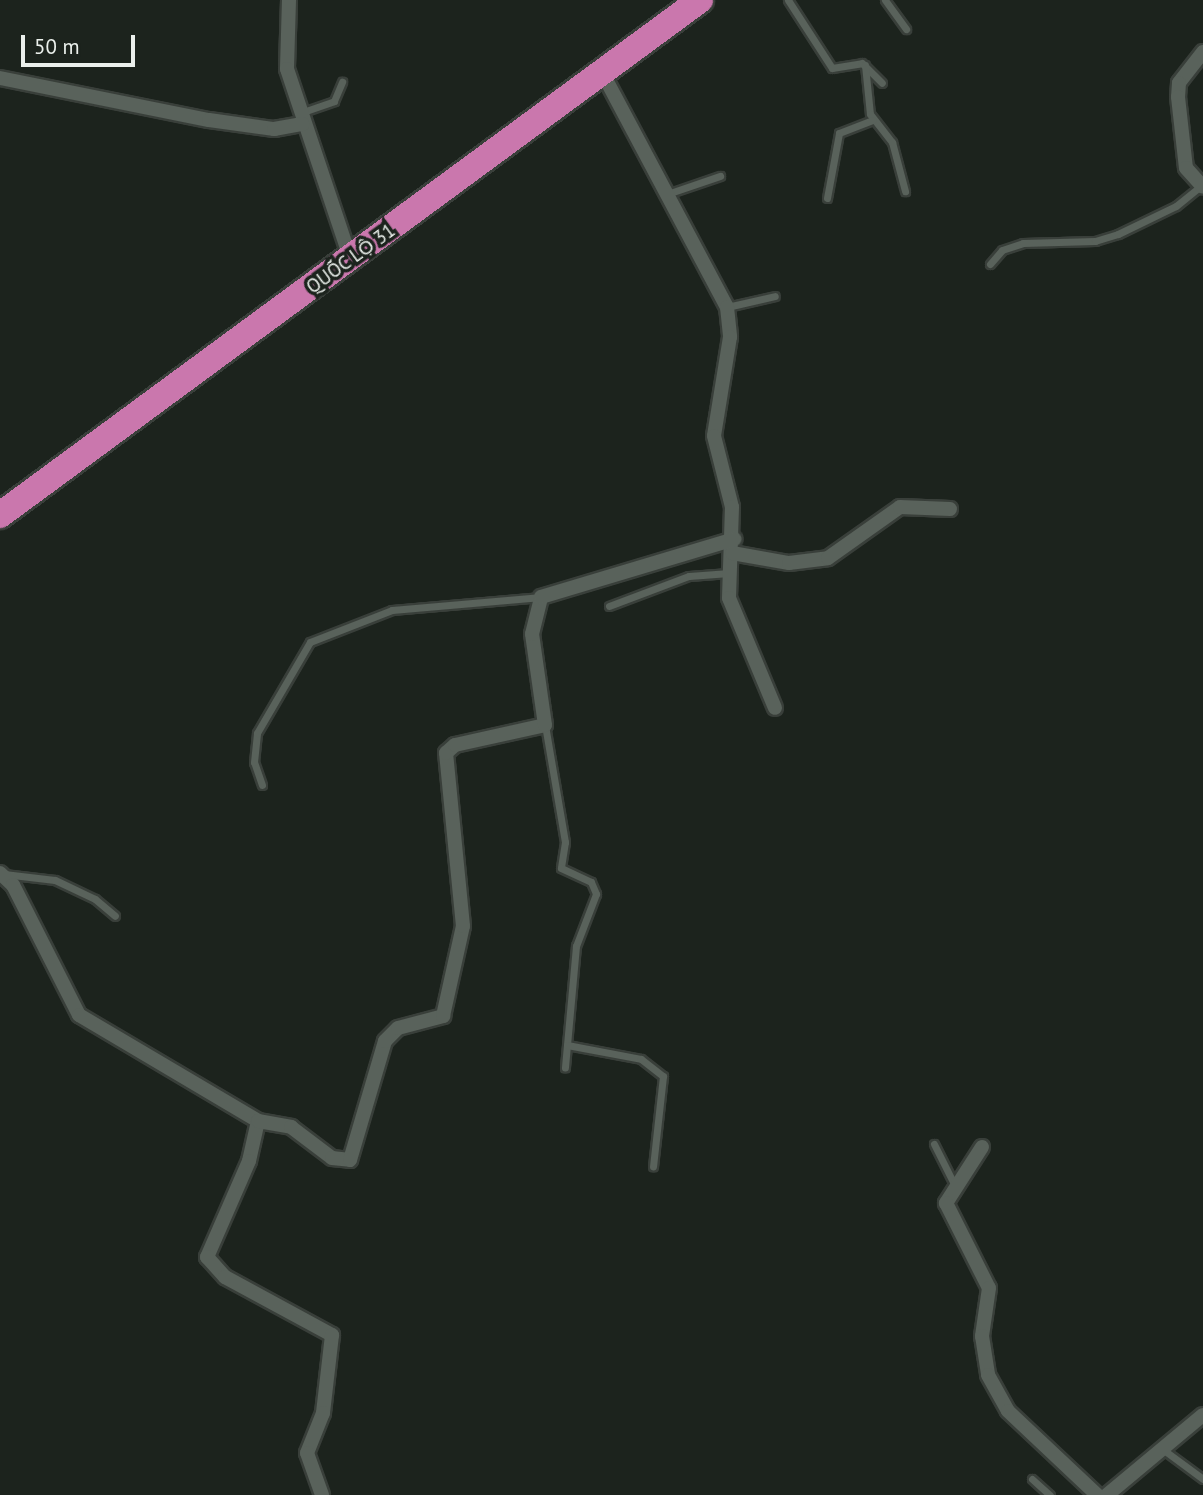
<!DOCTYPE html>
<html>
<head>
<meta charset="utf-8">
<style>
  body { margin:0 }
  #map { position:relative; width:1203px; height:1495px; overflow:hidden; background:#1c231d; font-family:"PT Sans",sans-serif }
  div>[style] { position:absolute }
  .roads { filter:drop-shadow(2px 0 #393f3a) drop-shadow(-2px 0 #393f3a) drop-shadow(0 2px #393f3a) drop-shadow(0 -2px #393f3a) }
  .lane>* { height:7px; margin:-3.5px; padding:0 3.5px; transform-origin:3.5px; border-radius:3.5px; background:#59625b }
  .street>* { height:14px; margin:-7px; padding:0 7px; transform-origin:7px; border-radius:7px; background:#59625b }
  .highway>* { height:26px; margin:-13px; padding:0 13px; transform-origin:13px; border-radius:13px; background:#ca77ad }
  span { translate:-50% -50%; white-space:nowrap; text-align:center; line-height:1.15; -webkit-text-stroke:7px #1c231d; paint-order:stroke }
  .street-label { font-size:19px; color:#ebf0ec }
  .scale { position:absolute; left:21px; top:35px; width:114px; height:32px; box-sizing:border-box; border:4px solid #ebf0ec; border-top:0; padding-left:9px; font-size:21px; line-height:24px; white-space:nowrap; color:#ebf0ec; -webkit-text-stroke:5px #1c231d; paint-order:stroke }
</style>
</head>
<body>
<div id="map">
  <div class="roads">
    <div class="lane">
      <div style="left:788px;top:0;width:81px;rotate:57.1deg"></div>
      <div style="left:832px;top:68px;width:30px;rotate:-9deg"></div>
      <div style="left:862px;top:63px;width:28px;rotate:45deg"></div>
      <div style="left:885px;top:0;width:36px;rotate:54deg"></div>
      <div style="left:865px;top:65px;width:49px;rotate:84.2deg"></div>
      <div style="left:870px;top:114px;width:36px;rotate:52deg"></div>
      <div style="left:892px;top:142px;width:51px;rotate:75.1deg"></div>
      <div style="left:300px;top:113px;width:36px;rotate:-19deg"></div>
      <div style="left:334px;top:101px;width:21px;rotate:-67deg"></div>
      <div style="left:670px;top:193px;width:53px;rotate:-18.8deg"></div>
      <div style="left:827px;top:198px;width:66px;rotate:-79.5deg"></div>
      <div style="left:839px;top:133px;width:36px;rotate:-21deg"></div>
      <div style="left:990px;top:264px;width:18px;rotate:-49deg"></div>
      <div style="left:1002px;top:250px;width:22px;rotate:-18deg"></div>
      <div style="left:1023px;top:243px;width:72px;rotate:-1.6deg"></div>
      <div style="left:1095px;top:241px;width:24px;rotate:-17deg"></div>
      <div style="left:1118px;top:234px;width:64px;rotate:-25.8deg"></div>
      <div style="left:1176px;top:206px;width:32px;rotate:-39deg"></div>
      <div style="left:727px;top:307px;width:49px;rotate:-12.9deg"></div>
      <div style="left:609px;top:606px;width:85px;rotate:-20.6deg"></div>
      <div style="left:689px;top:576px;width:40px;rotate:-4.3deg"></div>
      <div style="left:545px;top:725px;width:119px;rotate:80.3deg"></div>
      <div style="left:565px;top:842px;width:26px;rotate:99deg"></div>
      <div style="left:561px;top:868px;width:33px;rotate:25deg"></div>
      <div style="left:591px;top:882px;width:13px;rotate:67deg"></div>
      <div style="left:596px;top:894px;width:56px;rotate:111deg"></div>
      <div style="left:576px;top:946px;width:122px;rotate:95.2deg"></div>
      <div style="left:262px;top:785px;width:24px;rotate:-109deg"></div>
      <div style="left:254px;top:762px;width:29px;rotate:-84deg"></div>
      <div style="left:257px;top:733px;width:105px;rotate:-59.8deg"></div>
      <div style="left:310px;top:642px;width:88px;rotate:-21.3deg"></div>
      <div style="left:392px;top:610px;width:150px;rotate:-5deg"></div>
      <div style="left:4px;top:874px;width:51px;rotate:6.7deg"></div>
      <div style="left:55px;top:880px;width:44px;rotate:25.4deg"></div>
      <div style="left:95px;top:899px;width:26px;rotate:40deg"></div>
      <div style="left:567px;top:1045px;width:75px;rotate:10.7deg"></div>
      <div style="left:641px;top:1059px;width:28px;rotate:38deg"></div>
      <div style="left:663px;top:1076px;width:91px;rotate:96.3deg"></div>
      <div style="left:934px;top:1144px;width:47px;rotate:63.4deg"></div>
      <div style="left:1161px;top:1448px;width:52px;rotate:36.4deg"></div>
      <div style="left:1032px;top:1479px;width:24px;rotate:42deg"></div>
    </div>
    <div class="street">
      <div style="left:289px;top:0;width:69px;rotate:91.7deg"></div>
      <div style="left:287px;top:69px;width:201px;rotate:71.5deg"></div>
      <div style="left:1203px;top:52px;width:39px;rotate:128deg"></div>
      <div style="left:1179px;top:83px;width:14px;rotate:94deg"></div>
      <div style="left:1178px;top:97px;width:71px;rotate:83.6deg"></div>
      <div style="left:1186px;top:168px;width:25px;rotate:48deg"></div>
      <div style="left:603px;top:74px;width:264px;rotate:62deg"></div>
      <div style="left:727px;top:307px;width:30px;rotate:84deg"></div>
      <div style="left:730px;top:337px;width:100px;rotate:99.2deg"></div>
      <div style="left:714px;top:436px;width:73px;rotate:75.8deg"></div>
      <div style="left:732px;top:507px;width:91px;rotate:91.9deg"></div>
      <div style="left:729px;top:598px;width:119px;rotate:67.3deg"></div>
      <div style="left:0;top:78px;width:213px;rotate:11.4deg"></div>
      <div style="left:209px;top:120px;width:66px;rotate:7.9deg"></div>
      <div style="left:274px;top:129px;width:29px;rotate:-10deg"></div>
      <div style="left:732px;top:553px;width:58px;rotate:10deg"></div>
      <div style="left:789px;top:563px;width:39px;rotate:-7deg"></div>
      <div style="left:828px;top:558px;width:88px;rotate:-35.3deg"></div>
      <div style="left:900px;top:507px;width:50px;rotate:2.3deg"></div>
      <div style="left:0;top:873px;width:18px;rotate:43deg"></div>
      <div style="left:13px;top:885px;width:146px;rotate:63.1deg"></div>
      <div style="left:79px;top:1015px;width:208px;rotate:30.6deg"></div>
      <div style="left:258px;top:1121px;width:41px;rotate:102.7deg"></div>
      <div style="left:249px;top:1161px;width:105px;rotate:113.6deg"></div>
      <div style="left:207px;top:1257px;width:27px;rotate:48deg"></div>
      <div style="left:225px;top:1277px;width:122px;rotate:28.5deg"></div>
      <div style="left:332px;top:1335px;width:79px;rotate:96.6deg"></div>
      <div style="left:323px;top:1413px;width:43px;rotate:111.8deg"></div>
      <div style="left:307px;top:1453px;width:45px;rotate:70.3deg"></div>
      <div style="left:258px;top:1121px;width:34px;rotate:10deg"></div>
      <div style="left:291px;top:1127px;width:51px;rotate:37.1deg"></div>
      <div style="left:332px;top:1158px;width:18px;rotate:6deg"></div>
      <div style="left:350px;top:1160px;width:124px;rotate:-73.6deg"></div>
      <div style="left:385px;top:1041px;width:18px;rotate:-45deg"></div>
      <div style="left:398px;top:1028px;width:47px;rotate:-14.9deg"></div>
      <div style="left:443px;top:1016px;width:92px;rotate:-77.5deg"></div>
      <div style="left:463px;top:926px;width:174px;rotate:-95.6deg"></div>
      <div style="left:446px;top:753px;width:12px;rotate:-42deg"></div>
      <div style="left:455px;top:745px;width:92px;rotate:-12.5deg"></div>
      <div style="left:545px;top:725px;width:92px;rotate:-98.1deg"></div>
      <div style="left:532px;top:634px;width:38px;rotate:-76deg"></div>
      <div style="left:541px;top:597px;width:202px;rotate:-16.7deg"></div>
      <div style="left:982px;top:1147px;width:67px;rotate:122.7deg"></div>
      <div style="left:946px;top:1203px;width:95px;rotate:63.2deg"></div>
      <div style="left:989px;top:1288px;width:49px;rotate:98.3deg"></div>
      <div style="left:982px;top:1336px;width:39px;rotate:81deg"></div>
      <div style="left:988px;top:1375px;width:41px;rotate:60.9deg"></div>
      <div style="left:1008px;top:1411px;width:122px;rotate:43.3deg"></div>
      <div style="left:1107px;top:1495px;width:125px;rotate:-39.8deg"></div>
    </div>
    <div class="highway">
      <div style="left:0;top:515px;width:869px;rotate:-36.34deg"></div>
    </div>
  </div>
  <div class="street-label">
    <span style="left:351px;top:259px;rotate:-36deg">QUỐC LỘ 31</span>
  </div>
  <div class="scale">50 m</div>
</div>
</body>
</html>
